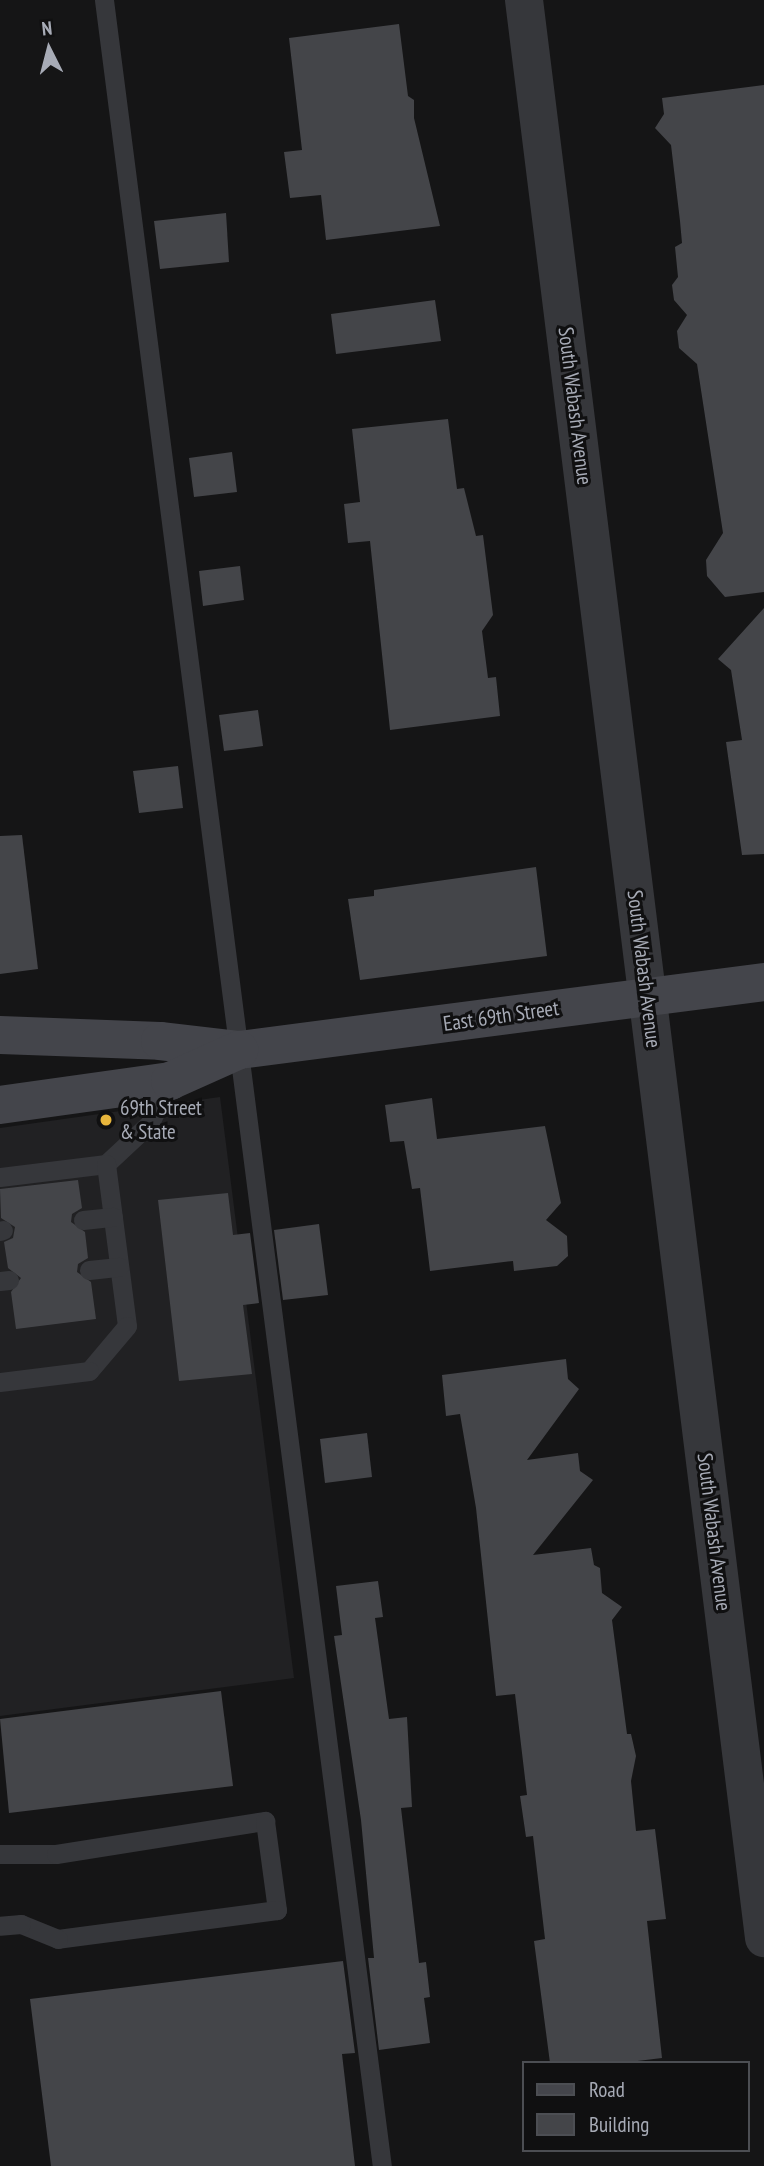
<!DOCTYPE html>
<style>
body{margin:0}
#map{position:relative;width:764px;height:2166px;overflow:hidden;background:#151516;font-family:"PT Sans Narrow",sans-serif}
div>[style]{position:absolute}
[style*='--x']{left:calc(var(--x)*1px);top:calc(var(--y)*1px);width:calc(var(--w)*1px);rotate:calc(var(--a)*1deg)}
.built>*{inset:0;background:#212123}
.building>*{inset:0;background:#444549}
.lane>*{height:19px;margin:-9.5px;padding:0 9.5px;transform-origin:9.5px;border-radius:9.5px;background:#36373b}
.street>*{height:38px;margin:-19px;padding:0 19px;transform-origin:19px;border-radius:19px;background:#36373b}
.secondary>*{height:38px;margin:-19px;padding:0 19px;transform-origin:19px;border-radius:19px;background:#44454b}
.dots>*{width:19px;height:19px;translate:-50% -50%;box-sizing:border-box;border:4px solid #101011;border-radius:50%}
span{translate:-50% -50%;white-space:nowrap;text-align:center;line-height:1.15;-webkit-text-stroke:6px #101011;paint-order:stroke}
.street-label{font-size:21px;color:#a7abb6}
.poi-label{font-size:21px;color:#a7abb6}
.left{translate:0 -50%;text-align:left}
.legend{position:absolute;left:522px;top:2061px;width:228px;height:91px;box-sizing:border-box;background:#101011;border:2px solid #4c4e53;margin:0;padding:9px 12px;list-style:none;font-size:21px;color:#a7abb6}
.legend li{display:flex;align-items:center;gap:14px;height:35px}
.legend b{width:35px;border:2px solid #4c4e53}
.north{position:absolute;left:14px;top:14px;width:70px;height:70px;-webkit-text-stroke:5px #101011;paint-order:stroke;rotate:354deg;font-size:19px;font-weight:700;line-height:28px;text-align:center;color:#a7abb6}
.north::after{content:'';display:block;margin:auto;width:24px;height:32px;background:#a7abb6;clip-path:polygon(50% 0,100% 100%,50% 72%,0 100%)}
</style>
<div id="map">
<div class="built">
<i style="clip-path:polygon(220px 1097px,294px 1678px,0 1716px,0 1128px)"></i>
</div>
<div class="building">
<i style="clip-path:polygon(399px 24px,408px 96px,414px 100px,414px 118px,440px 226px,326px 240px,321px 195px,290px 198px,284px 152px,302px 150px,289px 38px)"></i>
<i style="clip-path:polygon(764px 85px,764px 592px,725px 597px,707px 576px,706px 560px,723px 533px,697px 364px,679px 348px,677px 331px,687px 315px,674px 300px,672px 285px,678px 277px,675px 247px,682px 243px,680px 221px,671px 145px,655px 128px,664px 114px,662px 98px)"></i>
<i style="clip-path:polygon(226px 213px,229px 262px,160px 269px,154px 221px)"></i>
<i style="clip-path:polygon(435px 300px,441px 341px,336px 354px,331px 314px)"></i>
<i style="clip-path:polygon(448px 419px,457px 489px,464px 488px,476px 536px,483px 535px,493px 615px,482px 631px,488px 678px,496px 677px,500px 716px,390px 730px,370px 541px,348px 543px,344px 504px,360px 502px,352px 429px)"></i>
<i style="clip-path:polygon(232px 452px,237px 492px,194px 497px,189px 458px)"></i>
<i style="clip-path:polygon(240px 566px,244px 600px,203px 606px,199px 571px)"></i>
<i style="clip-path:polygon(764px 608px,764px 854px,742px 855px,726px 742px,742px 740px,731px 670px,718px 659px)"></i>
<i style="clip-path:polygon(258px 710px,263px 746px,224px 751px,219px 715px)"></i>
<i style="clip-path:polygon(178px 766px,183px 808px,139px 813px,133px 771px)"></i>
<i style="clip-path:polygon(22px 835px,38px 969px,0 974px,0 836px)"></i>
<i style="clip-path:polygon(536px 867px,547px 956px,360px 980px,348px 899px,374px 896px,374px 890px)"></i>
<i style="clip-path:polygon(432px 1098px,437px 1139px,545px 1126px,561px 1203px,546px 1220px,567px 1236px,568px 1256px,557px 1266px,514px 1271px,513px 1261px,430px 1271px,420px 1188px,412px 1189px,404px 1141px,390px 1142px,385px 1105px)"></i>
<i style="clip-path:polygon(78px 1180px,82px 1208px,72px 1214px,71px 1222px,85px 1232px,88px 1258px,78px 1264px,77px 1272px,91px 1282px,96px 1319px,16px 1329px,11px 1292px,21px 1278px,8px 1268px,4px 1242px,13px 1238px,15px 1227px,1px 1218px,0 1189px)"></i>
<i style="clip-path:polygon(228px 1193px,233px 1235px,250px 1233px,259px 1303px,243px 1305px,252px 1374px,179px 1381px,158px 1200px)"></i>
<i style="clip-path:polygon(319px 1224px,328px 1295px,283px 1300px,274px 1230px)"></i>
<i style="clip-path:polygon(566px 1359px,568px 1379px,579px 1389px,527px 1460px,578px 1453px,580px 1471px,593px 1480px,533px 1555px,591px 1548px,594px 1565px,600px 1568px,602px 1593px,622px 1607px,612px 1620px,627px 1734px,631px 1734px,636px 1756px,631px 1781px,636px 1831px,655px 1829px,666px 1919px,647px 1921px,662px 2058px,621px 2063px,550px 2063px,534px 1941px,545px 1939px,533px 1836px,526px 1837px,520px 1796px,527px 1795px,515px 1694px,496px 1696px,476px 1508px,460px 1414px,446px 1416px,442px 1375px)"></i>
<i style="clip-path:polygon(367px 1433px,372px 1477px,325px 1483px,320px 1439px)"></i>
<i style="clip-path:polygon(378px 1581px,383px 1617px,375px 1618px,389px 1719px,407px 1717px,412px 1807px,401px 1808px,419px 1963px,426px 1962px,430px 1997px,424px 1998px,430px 2043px,379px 2050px,368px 1958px,374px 1958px,361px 1820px,334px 1636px,342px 1635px,336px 1586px)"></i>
<i style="clip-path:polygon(221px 1691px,233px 1786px,9px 1813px,0 1719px)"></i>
<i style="clip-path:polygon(343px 1961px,355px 2053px,342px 2054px,355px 2166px,51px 2166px,30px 1999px)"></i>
</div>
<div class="lane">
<i style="--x:104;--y:0;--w:2184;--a:82.69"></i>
<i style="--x:106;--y:1164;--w:60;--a:-43"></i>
<i style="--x:150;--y:1123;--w:47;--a:-64.5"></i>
<i style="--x:0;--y:1177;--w:107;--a:-7"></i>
<i style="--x:106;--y:1164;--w:163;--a:82.6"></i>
<i style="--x:127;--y:1326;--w:59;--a:130.2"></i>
<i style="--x:89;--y:1371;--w:90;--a:173"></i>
<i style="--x:83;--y:1220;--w:30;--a:-6"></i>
<i style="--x:0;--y:1231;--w:3;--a:-18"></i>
<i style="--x:89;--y:1270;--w:30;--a:-6"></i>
<i style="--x:0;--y:1281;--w:9;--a:-6"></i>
<i style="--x:0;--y:1854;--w:56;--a:0"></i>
<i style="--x:56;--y:1854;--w:212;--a:-9"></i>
<i style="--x:265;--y:1821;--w:90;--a:82.3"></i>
<i style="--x:277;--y:1910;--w:221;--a:172.5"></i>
<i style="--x:58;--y:1939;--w:40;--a:-158"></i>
<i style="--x:21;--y:1924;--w:21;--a:175"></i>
</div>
<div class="street">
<i style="--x:524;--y:0;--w:1953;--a:82.94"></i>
</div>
<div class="secondary">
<i style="--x:0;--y:1035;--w:160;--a:2.1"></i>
<i style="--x:160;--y:1041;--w:80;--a:6.5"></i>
<i style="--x:239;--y:1050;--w:529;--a:-7.38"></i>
<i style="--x:0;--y:1105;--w:172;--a:-8"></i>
<i style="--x:170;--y:1081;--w:76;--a:-24.2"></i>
</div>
<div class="dots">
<i style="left:106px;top:1120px;background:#e7b53c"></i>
</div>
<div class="street-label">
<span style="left:575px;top:406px;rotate:83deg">South Wabash Avenue</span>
<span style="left:644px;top:969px;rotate:83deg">South Wabash Avenue</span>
<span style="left:501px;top:1016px;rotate:-8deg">East 69th Street</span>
<span style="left:714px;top:1532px;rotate:83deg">South Wabash Avenue</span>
</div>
<div class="poi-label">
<span class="left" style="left:120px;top:1120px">69th Street<br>&amp; State</span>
</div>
<ul class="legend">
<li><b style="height:9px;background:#44454b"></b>Road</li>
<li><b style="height:19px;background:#444549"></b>Building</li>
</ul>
<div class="north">N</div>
</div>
